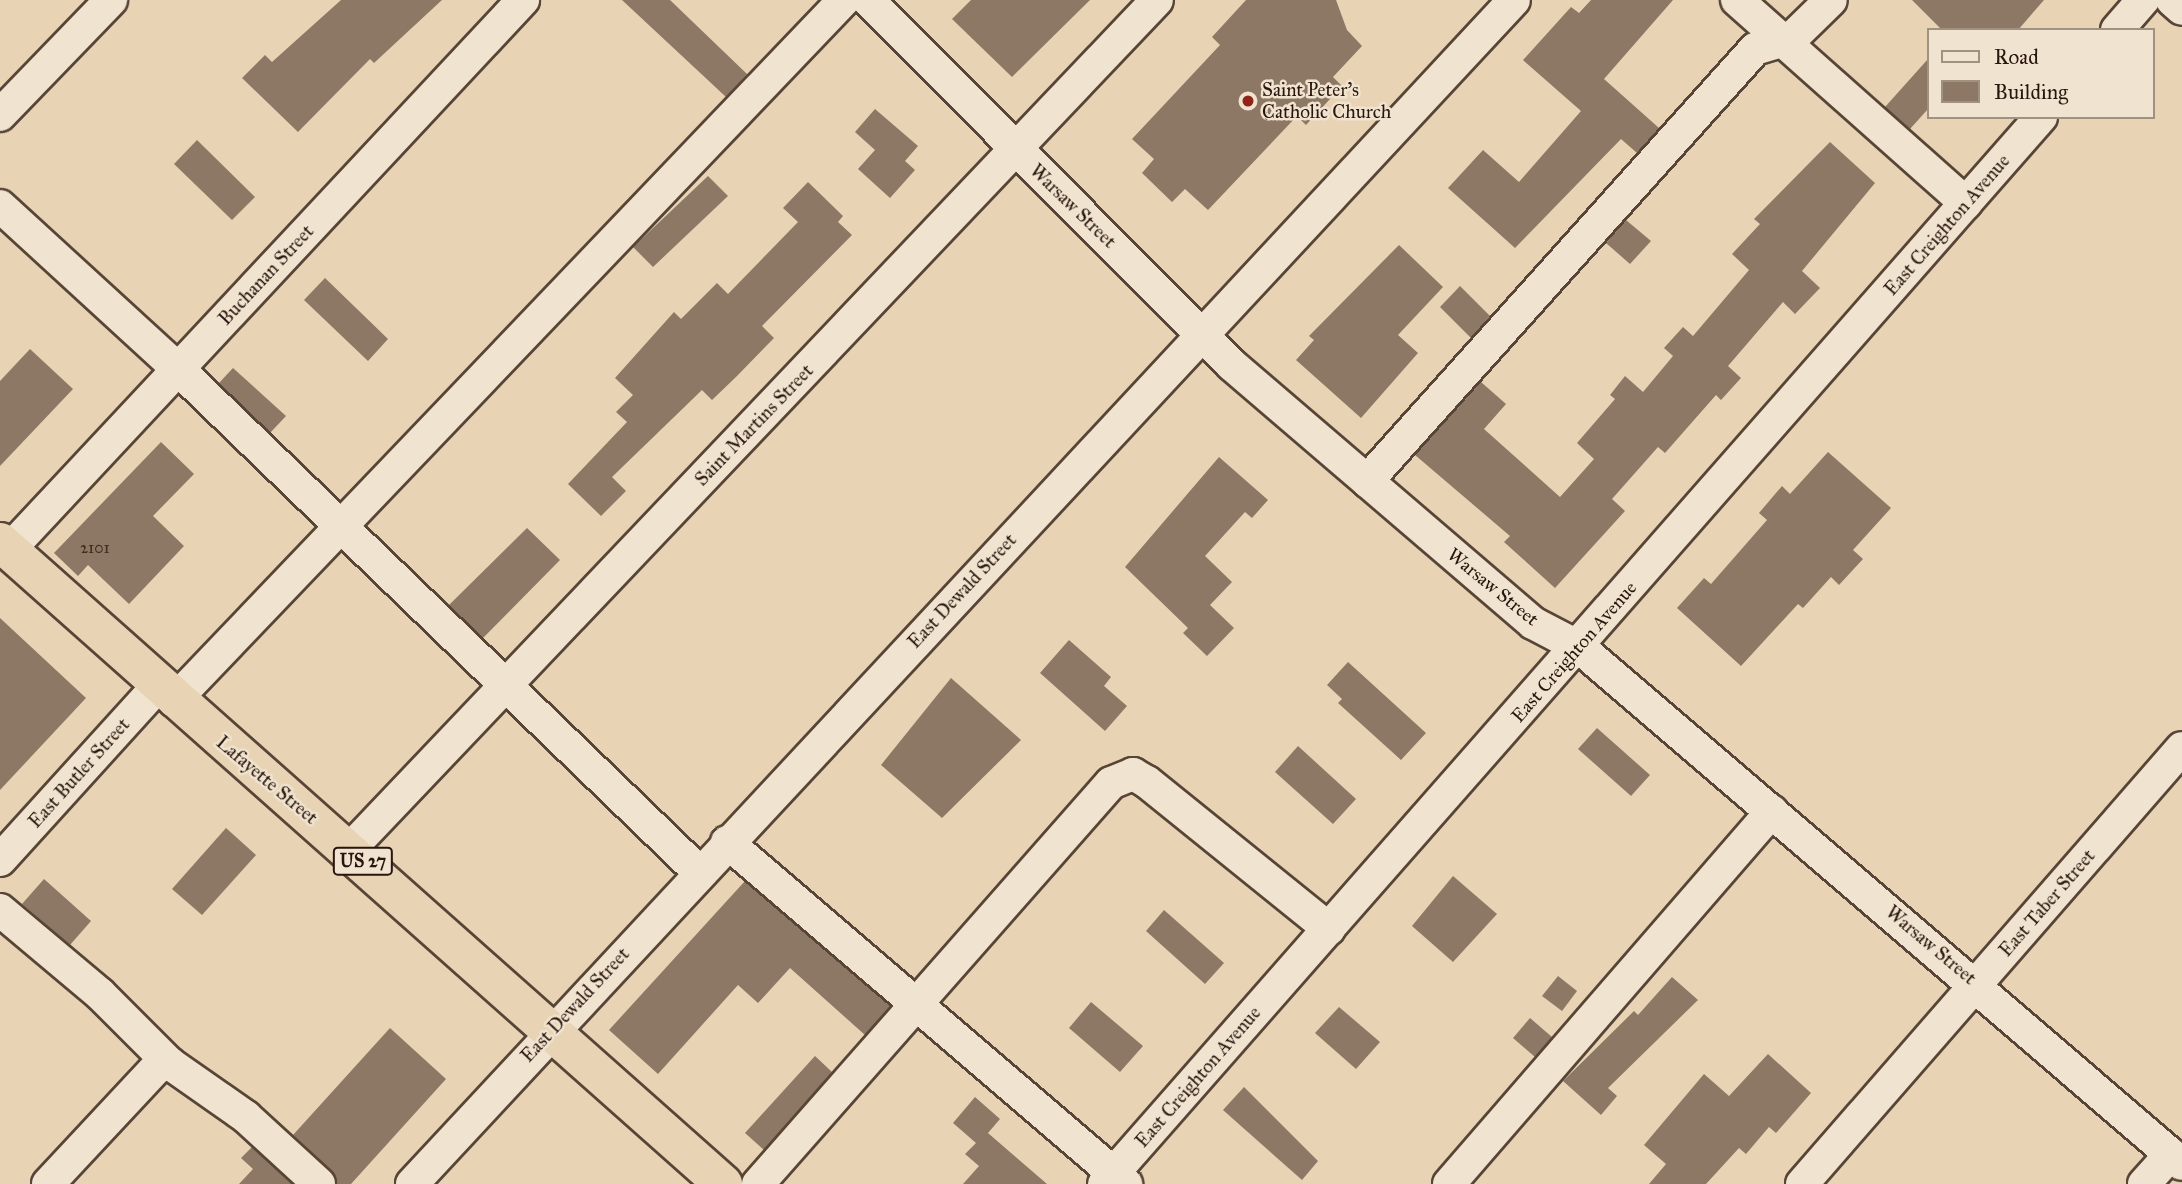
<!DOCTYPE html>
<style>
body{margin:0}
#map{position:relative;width:2182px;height:1184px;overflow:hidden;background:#e8d4b5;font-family:"IM FELL Great Primer",serif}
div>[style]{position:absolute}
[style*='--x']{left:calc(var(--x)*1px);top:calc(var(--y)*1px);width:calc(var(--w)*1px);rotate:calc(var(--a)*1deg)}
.building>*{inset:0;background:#8c7864}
.roads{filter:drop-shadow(2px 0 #584537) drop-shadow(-2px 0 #584537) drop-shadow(0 2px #584537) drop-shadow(0 -2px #584537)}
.minor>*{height:32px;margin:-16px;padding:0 16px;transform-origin:16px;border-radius:16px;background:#f0e3cf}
.highway>*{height:38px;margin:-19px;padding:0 19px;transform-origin:19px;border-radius:19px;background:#e8d4b5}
.dots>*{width:19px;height:19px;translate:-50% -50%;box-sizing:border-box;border:4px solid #f0e3cf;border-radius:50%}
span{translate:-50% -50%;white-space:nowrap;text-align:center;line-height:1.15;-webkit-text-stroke:5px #f0e3cf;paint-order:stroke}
.number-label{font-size:16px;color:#412e23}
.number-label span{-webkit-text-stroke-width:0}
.shield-label span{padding:2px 5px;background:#f0e3cf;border:2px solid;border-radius:5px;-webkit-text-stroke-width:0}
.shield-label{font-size:18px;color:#28150d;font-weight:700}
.poi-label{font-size:19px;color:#28150d}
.left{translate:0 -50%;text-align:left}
.street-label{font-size:19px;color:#28150d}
.legend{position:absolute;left:1927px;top:28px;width:228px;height:91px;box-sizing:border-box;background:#f0e3cf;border:2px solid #a09181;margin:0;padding:9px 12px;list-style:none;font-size:21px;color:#28150d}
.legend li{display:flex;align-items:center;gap:14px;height:35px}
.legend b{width:35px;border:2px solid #a09181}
</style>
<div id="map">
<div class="building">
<i style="clip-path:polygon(341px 0,442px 0,374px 63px,370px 59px,298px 132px,242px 78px,265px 55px,272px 62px)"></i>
<i style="clip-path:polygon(622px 0,670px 0,747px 74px,726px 97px)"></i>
<i style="clip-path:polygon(971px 0,1090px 0,1012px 77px,952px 19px)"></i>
<i style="clip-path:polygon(1246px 0,1336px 0,1347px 30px,1362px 46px,1333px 77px,1342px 86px,1306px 125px,1297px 116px,1208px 210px,1185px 189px,1172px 202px,1142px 173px,1154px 159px,1132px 139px,1220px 45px,1212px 37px)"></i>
<i style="clip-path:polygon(1591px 0,1673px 0,1604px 79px,1659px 128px,1637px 153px,1621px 139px,1515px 248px,1448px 188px,1483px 150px,1519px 182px,1581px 111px,1523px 60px,1571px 7px,1579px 13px)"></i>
<i style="clip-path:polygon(1912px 0,2044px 0,2018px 30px,1942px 30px)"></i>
<i style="clip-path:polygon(1928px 59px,1928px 109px,1910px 129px,1885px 107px)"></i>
<i style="clip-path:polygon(875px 109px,918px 146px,905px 161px,915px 170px,890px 198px,858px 169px,875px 150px,855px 132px)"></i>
<i style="clip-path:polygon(197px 140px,255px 197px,232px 220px,174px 164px)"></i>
<i style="clip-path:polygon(1830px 142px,1875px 183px,1802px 271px,1820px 288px,1795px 314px,1783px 302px,1728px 366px,1741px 378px,1721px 400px,1716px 395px,1665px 453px,1658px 447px,1612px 499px,1625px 511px,1555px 588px,1504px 542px,1510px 536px,1415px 455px,1481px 382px,1506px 404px,1484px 429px,1560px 497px,1594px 459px,1577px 443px,1615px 399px,1610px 395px,1625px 376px,1643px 392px,1673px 356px,1664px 348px,1683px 327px,1693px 336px,1749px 270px,1732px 254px,1760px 224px,1754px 219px)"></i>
<i style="clip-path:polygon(708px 176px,728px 196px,653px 267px,633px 247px)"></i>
<i style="clip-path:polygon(808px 182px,843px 216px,838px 222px,852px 235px,762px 326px,774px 338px,737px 376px,712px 400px,702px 390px,612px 477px,626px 491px,601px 516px,568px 484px,627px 422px,616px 412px,633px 395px,615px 378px,674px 312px,681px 319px,717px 283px,728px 294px,798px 222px,783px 208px)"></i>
<i style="clip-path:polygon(1626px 220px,1651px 241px,1630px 264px,1606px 243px)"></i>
<i style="clip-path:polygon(1399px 245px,1443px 287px,1398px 335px,1418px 353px,1361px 418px,1296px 360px,1314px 340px,1309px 336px)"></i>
<i style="clip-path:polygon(325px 278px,388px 339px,368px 361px,304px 300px)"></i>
<i style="clip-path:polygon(1460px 286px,1490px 316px,1471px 338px,1440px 307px)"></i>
<i style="clip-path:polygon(30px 349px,73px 389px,0 466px,0 381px)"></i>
<i style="clip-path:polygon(233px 368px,286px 416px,270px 433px,219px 383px)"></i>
<i style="clip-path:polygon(161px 442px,194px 474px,153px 516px,184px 546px,129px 604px,88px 565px,78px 576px,54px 553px)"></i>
<i style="clip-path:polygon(1828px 452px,1891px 508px,1853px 550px,1863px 559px,1839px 585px,1831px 577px,1803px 608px,1798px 604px,1741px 666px,1677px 608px,1704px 578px,1711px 584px,1767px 520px,1759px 513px,1782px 486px,1790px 494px)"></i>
<i style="clip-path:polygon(1219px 457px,1268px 500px,1252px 518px,1245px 512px,1205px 556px,1232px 582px,1210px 605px,1234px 628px,1207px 656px,1183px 633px,1188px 628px,1125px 567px)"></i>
<i style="clip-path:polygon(527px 528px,560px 560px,483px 638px,449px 605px)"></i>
<i style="clip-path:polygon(0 618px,86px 698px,0 790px)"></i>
<i style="clip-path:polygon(1069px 640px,1111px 677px,1104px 686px,1127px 706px,1105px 731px,1040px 673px)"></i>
<i style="clip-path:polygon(1348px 662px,1426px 733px,1401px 760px,1338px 703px,1342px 699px,1327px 685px)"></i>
<i style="clip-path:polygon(951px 678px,1021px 740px,942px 818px,881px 765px)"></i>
<i style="clip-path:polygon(1597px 728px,1650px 775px,1631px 796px,1578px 749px)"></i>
<i style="clip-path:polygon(1298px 746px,1356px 799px,1333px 824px,1275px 772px)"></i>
<i style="clip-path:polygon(226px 828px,256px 855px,202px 915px,172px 889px)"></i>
<i style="clip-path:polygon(1453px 876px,1497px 914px,1453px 962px,1412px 926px)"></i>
<i style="clip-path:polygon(44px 879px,91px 921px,70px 945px,22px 904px)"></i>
<i style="clip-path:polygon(745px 881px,890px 1006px,865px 1035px,790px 968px,758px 1003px,738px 985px,658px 1074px,609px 1030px)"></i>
<i style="clip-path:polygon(1164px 910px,1224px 963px,1205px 984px,1146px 931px)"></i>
<i style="clip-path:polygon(1558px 976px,1577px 991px,1562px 1011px,1542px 996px)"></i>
<i style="clip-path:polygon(1672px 977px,1698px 1000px,1608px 1088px,1617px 1096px,1601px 1115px,1563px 1081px,1634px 1011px,1638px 1015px)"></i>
<i style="clip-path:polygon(1091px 1002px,1143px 1046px,1120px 1072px,1069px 1028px)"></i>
<i style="clip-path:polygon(1339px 1007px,1380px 1042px,1356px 1069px,1315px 1033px)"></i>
<i style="clip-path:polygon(1530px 1018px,1552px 1037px,1535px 1057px,1513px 1038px)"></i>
<i style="clip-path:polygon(390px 1028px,446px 1079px,351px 1184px,337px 1184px,331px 1170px,293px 1135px)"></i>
<i style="clip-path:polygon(1768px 1054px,1811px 1093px,1776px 1133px,1769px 1127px,1746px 1154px,1739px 1148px,1706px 1184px,1649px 1184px,1666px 1164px,1644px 1145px,1704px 1074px,1729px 1096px)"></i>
<i style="clip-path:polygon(815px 1056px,832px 1072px,764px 1150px,745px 1133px)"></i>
<i style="clip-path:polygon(1244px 1087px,1318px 1161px,1302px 1180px,1223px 1110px)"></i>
<i style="clip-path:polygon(975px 1097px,1000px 1119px,988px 1133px,1047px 1184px,963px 1184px,979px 1166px,965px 1154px,976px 1143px,953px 1123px)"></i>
<i style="clip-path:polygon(252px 1147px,292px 1184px,239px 1184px,253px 1169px,241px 1158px)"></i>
</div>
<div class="roads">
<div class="minor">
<i style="--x:868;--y:0;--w:515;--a:45.08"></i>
<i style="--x:1232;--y:365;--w:396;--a:40.6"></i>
<i style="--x:1533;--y:623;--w:52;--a:27.6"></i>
<i style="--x:1579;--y:647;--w:794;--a:40.61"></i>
<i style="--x:1737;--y:0;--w:306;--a:41.6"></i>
<i style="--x:2172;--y:0;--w:13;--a:42"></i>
<i style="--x:2117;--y:30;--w:40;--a:-49"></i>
<i style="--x:0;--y:115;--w:160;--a:-46"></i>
<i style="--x:0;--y:206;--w:241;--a:42.5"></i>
<i style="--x:178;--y:369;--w:724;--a:43.99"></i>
<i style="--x:1367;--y:481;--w:581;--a:-48.07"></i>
<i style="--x:1755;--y:49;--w:39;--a:-17"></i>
<i style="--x:1792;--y:38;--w:54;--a:-44.3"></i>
<i style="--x:9;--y:550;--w:753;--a:-46.94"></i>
<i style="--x:174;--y:701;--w:970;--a:-46.3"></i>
<i style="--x:727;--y:842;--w:526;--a:40.6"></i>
<i style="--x:350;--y:849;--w:1171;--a:-46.45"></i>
<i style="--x:0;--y:860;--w:234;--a:-47.8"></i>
<i style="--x:0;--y:910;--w:131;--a:40"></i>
<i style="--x:100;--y:994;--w:98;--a:45"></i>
<i style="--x:48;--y:1184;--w:160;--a:-47"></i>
<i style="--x:157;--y:1067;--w:13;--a:-18"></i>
<i style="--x:169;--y:1063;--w:94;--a:35"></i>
<i style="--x:246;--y:1117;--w:99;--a:42.5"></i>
<i style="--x:412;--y:1184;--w:1617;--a:-47.05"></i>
<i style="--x:758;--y:1184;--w:534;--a:-48.64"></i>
<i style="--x:1111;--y:783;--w:24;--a:-22"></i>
<i style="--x:1133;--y:774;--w:16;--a:30"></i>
<i style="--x:1147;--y:782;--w:234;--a:38.9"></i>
<i style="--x:1104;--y:1184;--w:1420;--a:-48.71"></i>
<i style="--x:1449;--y:1184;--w:493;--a:-49.1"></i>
<i style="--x:1802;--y:1184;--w:578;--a:-48.93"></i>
<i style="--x:2144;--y:1184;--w:40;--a:-48"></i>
</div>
<div class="highway">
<i style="--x:0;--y:542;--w:967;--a:41.6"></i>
</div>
</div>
<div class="dots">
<i style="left:1248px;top:101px;background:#8f2418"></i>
</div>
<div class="number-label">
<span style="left:95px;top:548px">2101</span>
</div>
<div class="shield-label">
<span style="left:363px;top:861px">US 27</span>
</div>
<div class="poi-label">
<span class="left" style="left:1262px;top:101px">Saint Peter's<br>Catholic Church</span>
</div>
<div class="street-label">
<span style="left:1073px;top:206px;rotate:44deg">Warsaw Street</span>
<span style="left:1947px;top:225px;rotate:-49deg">East Creighton Avenue</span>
<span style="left:266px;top:275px;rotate:-47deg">Buchanan Street</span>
<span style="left:754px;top:425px;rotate:-46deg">Saint Martins Street</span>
<span style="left:1493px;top:587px;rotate:39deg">Warsaw Street</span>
<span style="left:962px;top:591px;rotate:-47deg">East Dewald Street</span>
<span style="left:1574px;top:652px;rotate:-49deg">East Creighton Avenue</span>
<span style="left:79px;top:773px;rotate:-48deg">East Butler Street</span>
<span style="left:267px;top:780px;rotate:40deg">Lafayette Street</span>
<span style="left:2047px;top:903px;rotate:-49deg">East Taber Street</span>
<span style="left:1931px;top:945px;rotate:40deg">Warsaw Street</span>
<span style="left:575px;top:1005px;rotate:-47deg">East Dewald Street</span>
<span style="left:1198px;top:1077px;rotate:-49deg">East Creighton Avenue</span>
</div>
<ul class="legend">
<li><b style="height:9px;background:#f0e3cf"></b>Road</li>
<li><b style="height:19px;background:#8c7864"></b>Building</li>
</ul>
</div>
